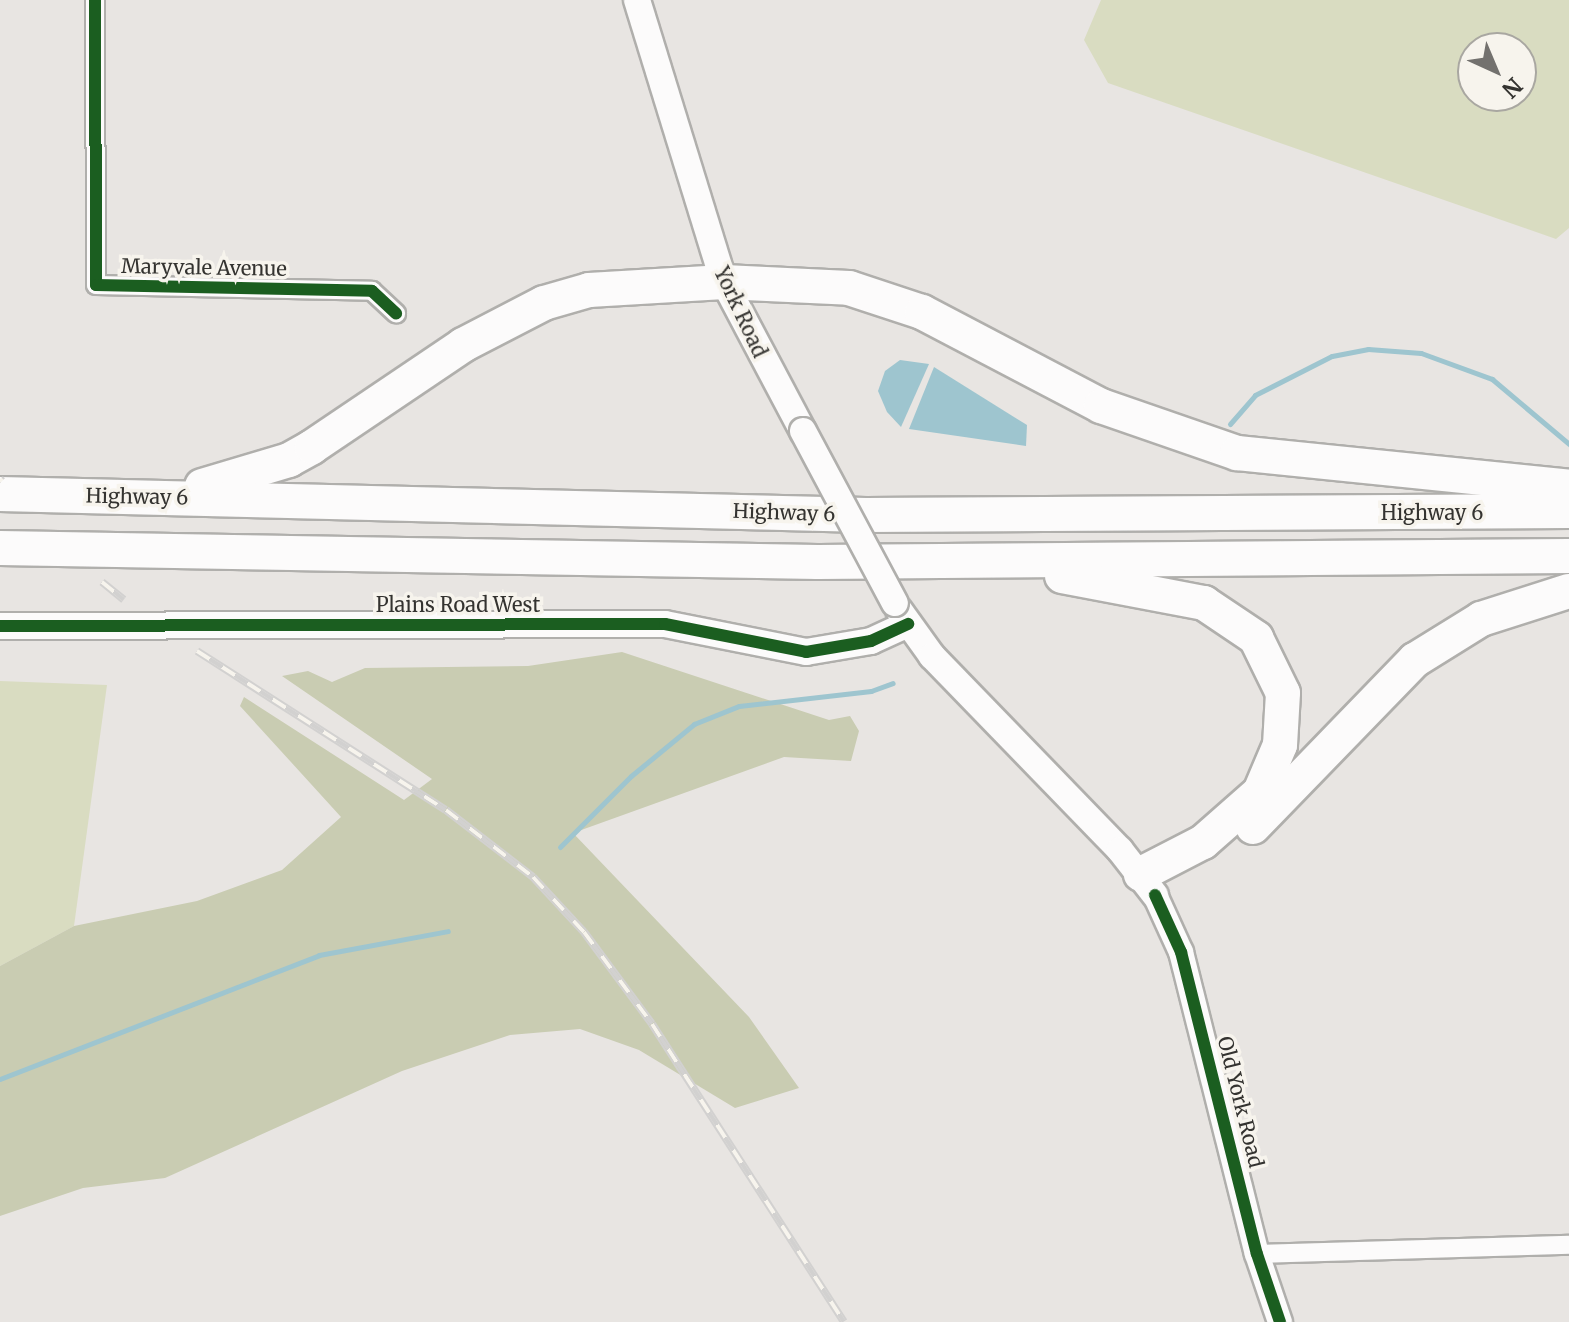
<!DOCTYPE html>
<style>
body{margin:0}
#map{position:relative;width:1569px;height:1322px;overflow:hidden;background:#e8e5e2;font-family:Merriweather,serif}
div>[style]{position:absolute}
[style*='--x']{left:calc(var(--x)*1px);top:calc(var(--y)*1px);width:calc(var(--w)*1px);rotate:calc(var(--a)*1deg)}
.green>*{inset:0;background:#d9dcc1}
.forest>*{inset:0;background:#c9ccb2}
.water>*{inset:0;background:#9ec5cf}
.stream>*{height:5px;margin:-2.5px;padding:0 2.5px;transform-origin:2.5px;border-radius:2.5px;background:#9ec5cf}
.roads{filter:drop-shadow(2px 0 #b0afac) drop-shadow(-2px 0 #b0afac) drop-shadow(0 2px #b0afac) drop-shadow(0 -2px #b0afac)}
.minor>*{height:18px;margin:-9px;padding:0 9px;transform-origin:9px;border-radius:9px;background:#fcfbfb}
.tertiary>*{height:24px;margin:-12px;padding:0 12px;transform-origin:12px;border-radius:12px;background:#fcfbfb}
.secondary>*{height:26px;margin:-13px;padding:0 13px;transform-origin:13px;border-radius:13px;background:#fcfbfb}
.motorway>*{height:34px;margin:-17px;padding:0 17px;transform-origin:17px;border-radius:17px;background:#fcfbfb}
.rail>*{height:8px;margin-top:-4px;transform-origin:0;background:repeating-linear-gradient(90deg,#f7f4ed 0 15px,#d2d1d0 0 30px);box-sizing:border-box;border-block:2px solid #d2d1d0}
.bridges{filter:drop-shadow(2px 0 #b0afac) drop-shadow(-2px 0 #b0afac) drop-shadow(0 2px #b0afac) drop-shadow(0 -2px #b0afac)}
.secondary-bridge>*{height:26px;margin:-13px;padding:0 13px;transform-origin:13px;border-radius:13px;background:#fcfbfb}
.cycleway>*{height:12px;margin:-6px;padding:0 6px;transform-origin:6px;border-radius:6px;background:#1b5e20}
span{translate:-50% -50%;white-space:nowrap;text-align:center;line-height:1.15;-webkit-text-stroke:7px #f7f4ed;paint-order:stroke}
.street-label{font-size:20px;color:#343330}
.north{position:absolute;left:1457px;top:32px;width:80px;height:80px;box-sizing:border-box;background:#f7f4ed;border:2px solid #a9a7a1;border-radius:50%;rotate:136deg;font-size:22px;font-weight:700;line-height:32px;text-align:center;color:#343330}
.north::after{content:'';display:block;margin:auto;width:28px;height:36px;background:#73716e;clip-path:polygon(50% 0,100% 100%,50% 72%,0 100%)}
</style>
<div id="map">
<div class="green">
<i style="clip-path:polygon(evenodd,1101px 0,1569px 0,1569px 228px,1556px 239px,1108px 83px,1084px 40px,1101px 0,1473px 48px,1521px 48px,1521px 96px,1473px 96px,1473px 48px)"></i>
<i style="clip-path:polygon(0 681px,107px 685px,74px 926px,0 966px)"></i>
</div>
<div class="forest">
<i style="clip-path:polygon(622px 652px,829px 720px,850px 716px,859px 731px,851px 761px,784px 757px,573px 833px,749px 1017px,799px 1088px,735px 1108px,639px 1050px,580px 1029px,510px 1035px,402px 1071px,165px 1178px,83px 1188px,0 1216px,0 966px,74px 926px,197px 901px,282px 870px,341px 817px,240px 706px,244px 697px,404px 800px,432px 779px,282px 676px,308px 671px,332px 682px,365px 668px,528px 666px)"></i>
</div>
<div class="water">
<i style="clip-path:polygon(900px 360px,929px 364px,901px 427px,887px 412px,878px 391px,885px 371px)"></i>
<i style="clip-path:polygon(934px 367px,1027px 425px,1026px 446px,909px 429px)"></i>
</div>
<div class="stream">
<i style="--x:1230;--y:424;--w:38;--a:-49"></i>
<i style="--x:1255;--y:395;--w:86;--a:-26.9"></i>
<i style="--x:1332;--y:356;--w:37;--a:-11"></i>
<i style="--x:1368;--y:349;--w:53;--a:4.3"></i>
<i style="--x:1421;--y:353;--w:76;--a:20.1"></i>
<i style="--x:1492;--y:379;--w:101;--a:40.2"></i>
<i style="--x:560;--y:847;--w:100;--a:-45"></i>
<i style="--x:631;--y:776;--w:82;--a:-39.5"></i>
<i style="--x:694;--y:724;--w:48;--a:-21.8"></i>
<i style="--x:739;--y:706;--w:133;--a:-6.5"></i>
<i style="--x:871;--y:691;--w:23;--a:-20"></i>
<i style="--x:0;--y:1079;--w:342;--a:-21.2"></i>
<i style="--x:319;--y:955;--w:131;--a:-10.5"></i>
</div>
<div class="roads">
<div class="minor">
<i style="--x:95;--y:0;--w:285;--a:89.8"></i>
<i style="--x:96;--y:285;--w:276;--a:1.2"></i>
<i style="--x:372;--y:291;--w:33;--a:43"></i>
<i style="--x:1257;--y:1254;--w:312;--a:-1.7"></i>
</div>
<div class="tertiary">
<i style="--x:1155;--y:895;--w:63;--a:65.5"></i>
<i style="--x:1181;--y:952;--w:311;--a:75.9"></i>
<i style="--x:1257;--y:1254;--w:72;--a:71.3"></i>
</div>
<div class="secondary">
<i style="--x:637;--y:0;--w:295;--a:72.9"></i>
<i style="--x:724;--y:282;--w:169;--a:62.1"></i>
<i style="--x:899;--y:610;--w:57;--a:54.3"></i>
<i style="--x:932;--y:656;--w:270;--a:45.9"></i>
<i style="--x:1120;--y:850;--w:57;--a:52.1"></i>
<i style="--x:0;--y:626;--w:665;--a:-0.17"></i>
<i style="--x:665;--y:624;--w:144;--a:11.2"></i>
<i style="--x:806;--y:652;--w:66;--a:-9.6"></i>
<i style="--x:871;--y:641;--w:41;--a:-24.7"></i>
</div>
<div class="motorway">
<i style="--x:202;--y:486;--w:91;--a:-16.6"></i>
<i style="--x:289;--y:460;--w:26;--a:-29"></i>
<i style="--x:312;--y:447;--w:182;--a:-34"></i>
<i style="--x:463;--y:345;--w:91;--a:-27.4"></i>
<i style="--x:544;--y:303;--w:47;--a:-16.1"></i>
<i style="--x:589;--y:290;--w:135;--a:-3.4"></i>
<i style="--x:724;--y:282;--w:125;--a:2.7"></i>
<i style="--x:849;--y:288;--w:77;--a:18.2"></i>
<i style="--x:922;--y:312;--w:202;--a:27.7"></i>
<i style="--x:1101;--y:406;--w:144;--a:19.1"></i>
<i style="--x:1237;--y:453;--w:334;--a:5.8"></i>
<i style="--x:0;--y:494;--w:866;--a:1.39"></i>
<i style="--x:866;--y:515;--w:703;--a:-0.33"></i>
<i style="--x:0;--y:548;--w:818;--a:0.98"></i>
<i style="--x:818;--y:562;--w:751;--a:-0.46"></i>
<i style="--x:1062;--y:576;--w:145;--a:10.8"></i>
<i style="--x:1204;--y:603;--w:63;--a:33.9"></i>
<i style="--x:1256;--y:638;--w:61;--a:63.9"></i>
<i style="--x:1283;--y:693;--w:52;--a:93.3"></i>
<i style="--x:1280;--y:745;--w:51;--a:113.1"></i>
<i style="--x:1260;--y:792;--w:76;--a:138.7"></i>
<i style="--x:1203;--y:842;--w:70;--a:152.7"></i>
<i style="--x:1253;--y:827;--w:233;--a:-45.9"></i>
<i style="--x:1415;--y:660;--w:78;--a:-31.8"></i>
<i style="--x:1481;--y:619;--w:92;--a:-17.7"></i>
</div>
</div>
<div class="rail">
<i style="--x:0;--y:479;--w:3;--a:45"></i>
<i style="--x:102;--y:582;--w:28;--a:39"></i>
<i style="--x:197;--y:651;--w:295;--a:32.6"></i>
<i style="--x:446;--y:810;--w:110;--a:37.6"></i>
<i style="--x:533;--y:877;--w:75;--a:47.2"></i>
<i style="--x:584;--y:932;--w:114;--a:53.5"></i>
<i style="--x:652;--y:1024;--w:354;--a:57.2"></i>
</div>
<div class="bridges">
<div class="secondary-bridge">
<i style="--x:803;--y:431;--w:195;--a:61.9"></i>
</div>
</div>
<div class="cycleway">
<i style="--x:95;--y:0;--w:285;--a:89.8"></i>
<i style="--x:96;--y:285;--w:276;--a:1.2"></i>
<i style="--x:372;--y:291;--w:33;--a:43"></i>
<i style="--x:0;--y:626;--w:665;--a:-0.17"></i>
<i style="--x:665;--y:624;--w:144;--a:11.2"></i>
<i style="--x:806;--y:652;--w:66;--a:-9.6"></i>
<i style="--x:871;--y:641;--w:41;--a:-24.7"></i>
<i style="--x:1155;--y:895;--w:63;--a:65.5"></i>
<i style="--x:1181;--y:952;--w:311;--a:75.9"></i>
<i style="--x:1257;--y:1254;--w:72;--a:71.3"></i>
</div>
<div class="street-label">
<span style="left:204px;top:267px;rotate:1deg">Maryvale Avenue</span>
<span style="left:741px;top:312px;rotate:65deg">York Road</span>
<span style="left:137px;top:496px;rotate:1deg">Highway 6</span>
<span style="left:784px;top:512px;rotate:2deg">Highway 6</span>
<span style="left:1432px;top:512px">Highway 6</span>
<span style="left:458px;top:604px">Plains Road West</span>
<span style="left:1241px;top:1102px;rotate:76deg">Old York Road</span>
</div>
<div class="north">N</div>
</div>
